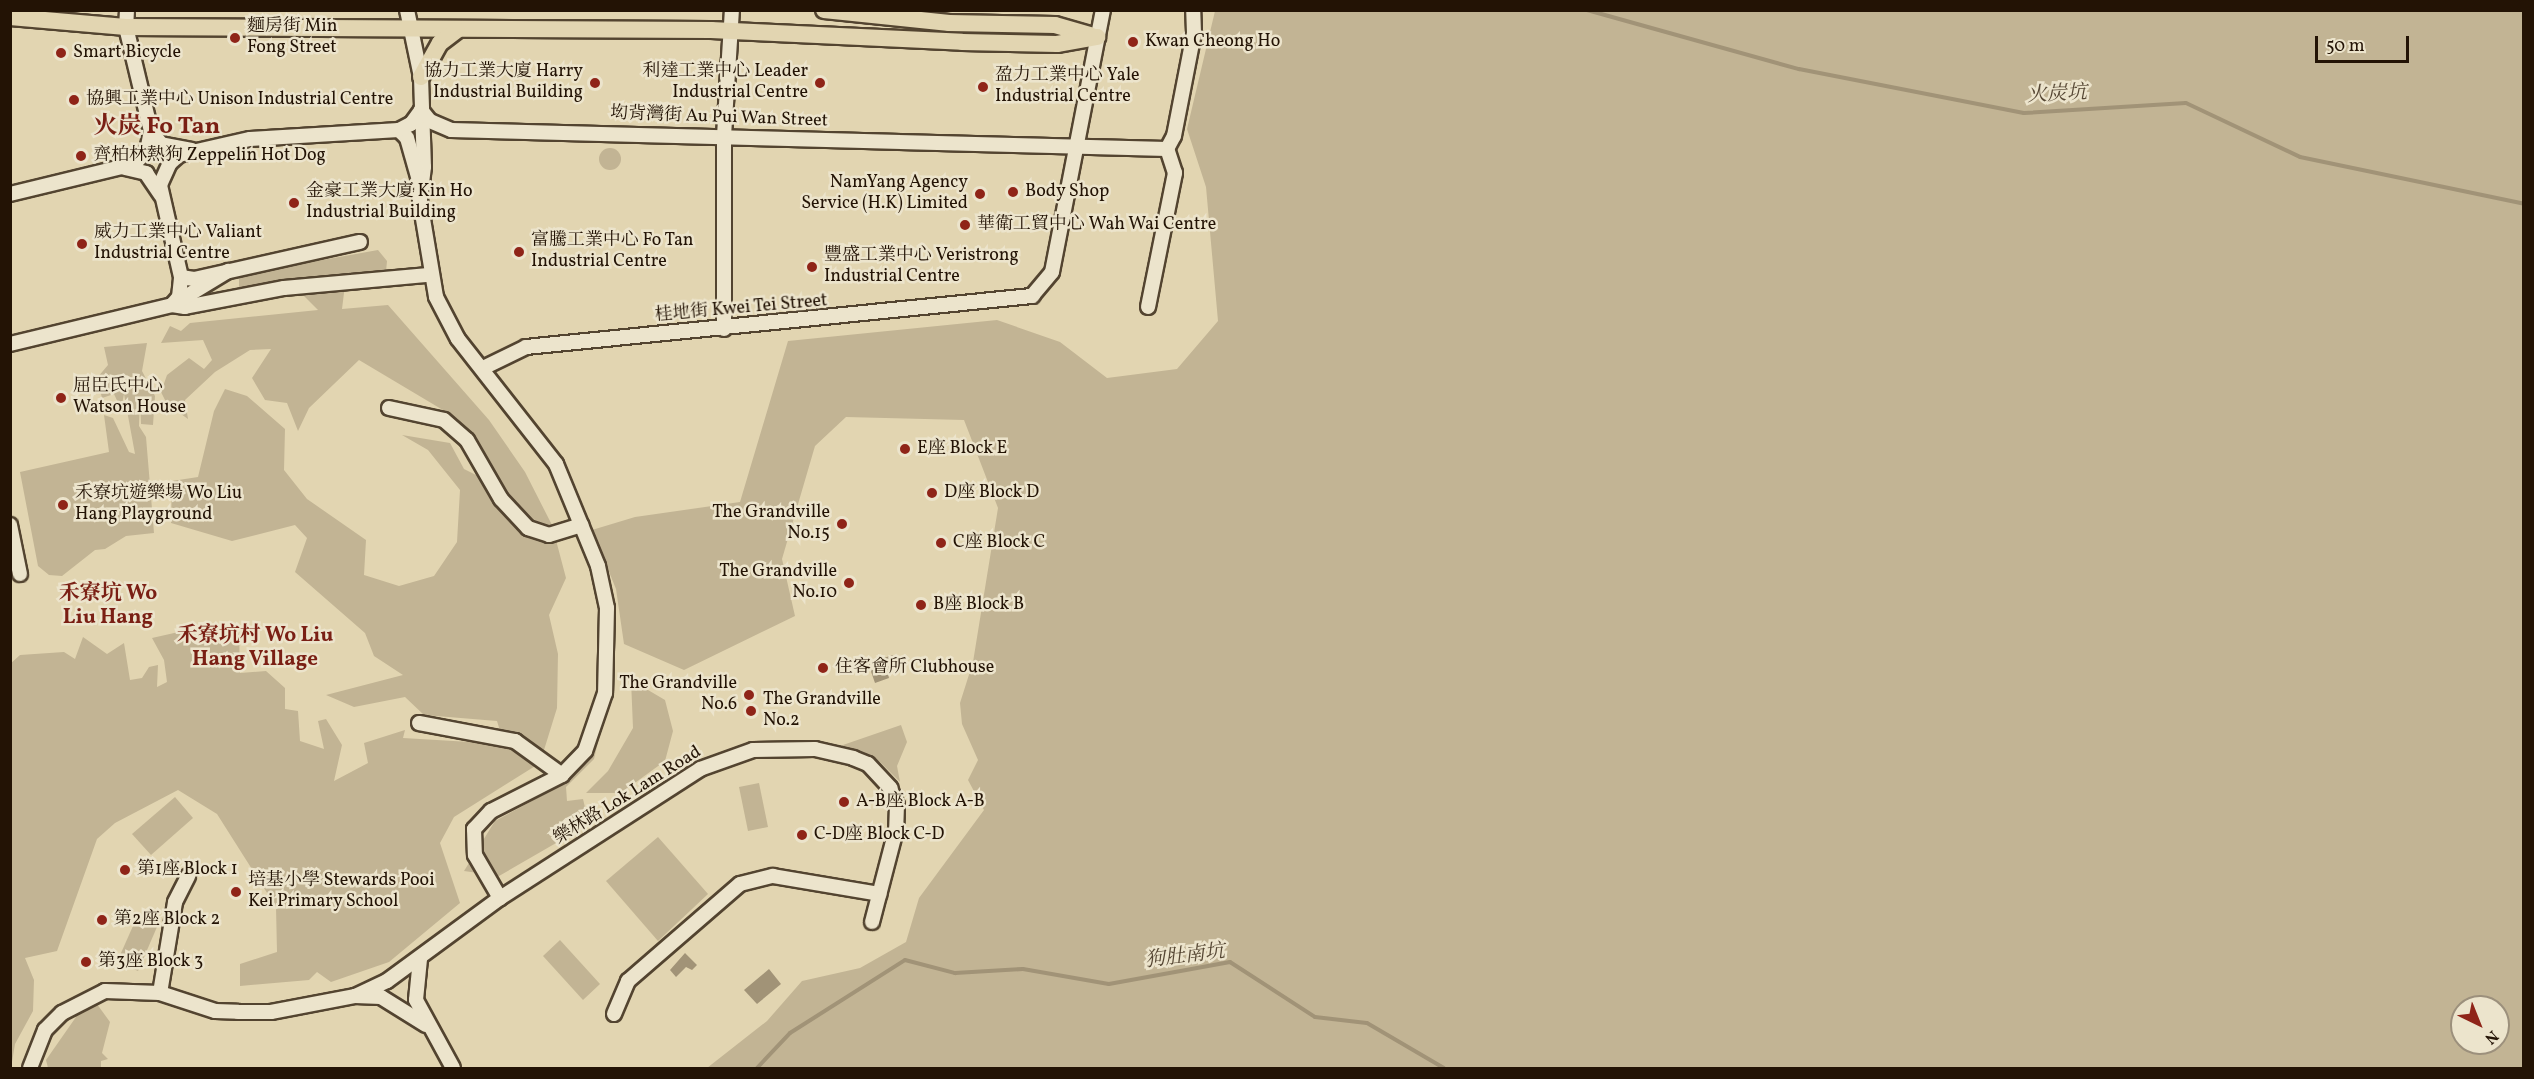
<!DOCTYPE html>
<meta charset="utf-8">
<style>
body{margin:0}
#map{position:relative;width:2534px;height:1079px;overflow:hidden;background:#e2d5b1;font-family:Vollkorn,"Noto Serif TC",serif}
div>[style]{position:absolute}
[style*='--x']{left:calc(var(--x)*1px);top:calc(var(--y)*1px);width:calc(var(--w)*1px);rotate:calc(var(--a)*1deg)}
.green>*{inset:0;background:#c2b494}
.round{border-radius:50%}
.water>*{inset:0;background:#a19377}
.stream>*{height:4px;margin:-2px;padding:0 2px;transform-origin:2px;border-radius:2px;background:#a19377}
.roads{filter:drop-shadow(2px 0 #534430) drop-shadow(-2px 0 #534430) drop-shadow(0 2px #534430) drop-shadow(0 -2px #534430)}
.minor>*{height:14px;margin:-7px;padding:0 7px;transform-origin:7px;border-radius:7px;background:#ece4cc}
.major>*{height:16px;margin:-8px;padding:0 8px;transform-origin:8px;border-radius:8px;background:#e2d5b1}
.dots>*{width:16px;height:16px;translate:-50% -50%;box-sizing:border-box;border:3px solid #ece4cc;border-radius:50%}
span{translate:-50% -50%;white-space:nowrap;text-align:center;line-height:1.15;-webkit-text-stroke:5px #ece4cc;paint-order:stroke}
.poi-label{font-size:18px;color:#231305}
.left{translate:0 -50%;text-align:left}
.right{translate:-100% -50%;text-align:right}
.street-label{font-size:18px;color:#231305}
.water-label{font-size:20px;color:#554633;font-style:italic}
.quarter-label{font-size:21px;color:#7a1f14;font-weight:700}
.district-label{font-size:24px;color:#7a1f14;font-weight:700}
.frame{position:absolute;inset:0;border:12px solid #231305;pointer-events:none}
.north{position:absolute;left:2450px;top:995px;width:60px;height:60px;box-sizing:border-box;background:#ece4cc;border:2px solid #9c907c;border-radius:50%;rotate:137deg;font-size:16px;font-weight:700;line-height:24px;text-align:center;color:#231305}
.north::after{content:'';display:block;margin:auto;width:21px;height:27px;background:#8f2418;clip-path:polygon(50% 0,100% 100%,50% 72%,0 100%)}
.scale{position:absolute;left:2315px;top:36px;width:94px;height:27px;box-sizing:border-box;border:3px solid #231305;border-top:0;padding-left:8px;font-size:18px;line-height:21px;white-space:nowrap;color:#231305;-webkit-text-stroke:4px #ece4cc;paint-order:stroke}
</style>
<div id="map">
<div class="green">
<i style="clip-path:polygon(evenodd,1215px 11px,2523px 11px,2523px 1068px,707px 1068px,767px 1021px,802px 981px,860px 968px,906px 942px,919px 898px,984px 810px,968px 780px,978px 760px,962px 724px,960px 703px,973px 662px,998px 508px,964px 420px,846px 417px,815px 446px,782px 559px,795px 616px,684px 670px,624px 644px,616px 589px,592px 530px,635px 517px,740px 502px,788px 341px,997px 320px,1060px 342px,1107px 378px,1177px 369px,1218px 321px,1206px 187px,1187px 129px,1215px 11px,2462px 1007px,2498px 1007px,2498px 1043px,2462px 1043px,2462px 1007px)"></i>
<i class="round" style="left:599px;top:148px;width:22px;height:22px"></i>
<i style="clip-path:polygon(378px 250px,387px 261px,386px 272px,346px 277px,342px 309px,388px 305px,489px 420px,525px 472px,552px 525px,566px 578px,549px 615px,558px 654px,557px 708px,540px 763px,454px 817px,440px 843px,460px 903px,389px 962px,331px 982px,317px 972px,309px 980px,240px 986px,240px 964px,277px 952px,276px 907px,217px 814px,178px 790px,115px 823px,97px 839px,57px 951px,25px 958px,34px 980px,33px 1011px,15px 1044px,11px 1068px,10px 664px,20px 655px,64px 652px,75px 659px,83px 637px,107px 654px,124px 643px,130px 680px,142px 678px,149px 667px,158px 665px,157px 687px,167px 682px,164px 660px,152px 638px,183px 631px,239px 632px,240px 673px,266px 671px,285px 688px,285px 709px,298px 711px,300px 741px,324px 749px,318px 721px,326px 719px,342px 745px,334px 781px,368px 763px,364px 743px,405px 730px,403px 738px,504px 744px,497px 721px,424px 715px,405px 697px,354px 707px,326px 695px,403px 675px,374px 656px,365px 633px,295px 572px,307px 538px,295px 525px,232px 541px,171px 523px,172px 481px,198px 477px,214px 411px,225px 389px,247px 396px,285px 429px,284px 470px,307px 499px,366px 540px,364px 575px,399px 586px,434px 576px,457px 542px,460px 490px,428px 450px,402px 435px,450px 443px,464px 469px,480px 477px,459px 444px,458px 419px,359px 360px,309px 408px,298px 431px,287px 403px,265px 400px,252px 378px,271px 349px,250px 350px,215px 372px,185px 400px,188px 419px,167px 404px,161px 392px,167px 375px,189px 358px,204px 369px,212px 360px,203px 340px,161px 343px,170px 326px,181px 331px,190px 323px,318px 310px,289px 281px,239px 288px,239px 275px)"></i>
<i style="clip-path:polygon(147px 343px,142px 371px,155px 396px,153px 425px,141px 424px,140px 394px,139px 426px,146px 437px,154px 533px,126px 536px,105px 549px,95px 550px,62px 576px,49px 575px,38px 566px,20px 472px,109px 452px,104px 415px,113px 418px,129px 452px,135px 454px,124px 394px,121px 409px,114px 394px,102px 398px,97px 378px,108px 365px,104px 347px)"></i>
<i style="clip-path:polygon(631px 680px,665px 700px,673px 731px,665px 761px,621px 793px,586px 793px,608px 771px,633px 728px)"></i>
<i style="clip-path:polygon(901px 725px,907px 742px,897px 766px,900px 782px,880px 762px,840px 746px)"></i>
<i style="clip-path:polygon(599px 738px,594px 759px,566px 787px,567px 801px,583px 799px,589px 824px,499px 876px,464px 871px,495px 821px,556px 788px)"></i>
<i style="clip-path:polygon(759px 783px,768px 827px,748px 831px,739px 787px)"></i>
<i style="clip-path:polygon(175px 797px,193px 818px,151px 855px,132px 834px)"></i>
<i style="clip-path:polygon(658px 837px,708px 894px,658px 941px,606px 881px)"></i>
<i style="clip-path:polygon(137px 917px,157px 927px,138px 971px,117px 962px)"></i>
<i style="clip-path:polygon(560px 940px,600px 984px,583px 1000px,543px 956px)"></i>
<i style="clip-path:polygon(94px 1000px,110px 1022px,102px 1053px,108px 1059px,101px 1061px,101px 1068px,48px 1068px,46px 1060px,76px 1017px,73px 1011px)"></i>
</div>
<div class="water">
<i style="clip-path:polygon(893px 655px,897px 667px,887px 670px,889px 678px,875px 683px,868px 663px)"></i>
<i style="clip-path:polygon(685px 953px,697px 965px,692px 970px,686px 967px,676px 977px,670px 970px)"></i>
<i style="clip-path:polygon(769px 969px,781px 984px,757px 1004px,744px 990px)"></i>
</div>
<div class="stream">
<i style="--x:1587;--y:10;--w:220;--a:15.6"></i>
<i style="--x:1799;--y:69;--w:229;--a:11.1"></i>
<i style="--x:2024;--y:113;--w:162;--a:-3.5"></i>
<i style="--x:2186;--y:103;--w:126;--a:25.3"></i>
<i style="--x:2300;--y:157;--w:229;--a:11.8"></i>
<i style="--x:757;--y:1068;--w:48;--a:-46.7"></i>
<i style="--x:790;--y:1033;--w:136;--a:-32.4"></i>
<i style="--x:905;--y:960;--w:52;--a:14.6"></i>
<i style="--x:955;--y:973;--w:68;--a:-3.4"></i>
<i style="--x:1023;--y:969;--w:87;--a:9.9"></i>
<i style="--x:1109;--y:984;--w:123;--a:-10.3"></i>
<i style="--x:1230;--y:962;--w:101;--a:32.9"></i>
<i style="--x:1315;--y:1017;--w:52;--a:6.6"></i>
<i style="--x:1367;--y:1023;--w:89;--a:30.3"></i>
</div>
<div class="roads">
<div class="minor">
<i style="--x:127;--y:10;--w:17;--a:93"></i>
<i style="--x:126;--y:27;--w:107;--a:76.5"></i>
<i style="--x:151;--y:131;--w:16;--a:52"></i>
<i style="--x:161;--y:144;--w:31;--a:11"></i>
<i style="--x:407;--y:10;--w:68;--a:78.2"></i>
<i style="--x:421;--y:77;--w:90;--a:88.1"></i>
<i style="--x:424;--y:167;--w:34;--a:97"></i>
<i style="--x:420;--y:201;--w:97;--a:80.5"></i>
<i style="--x:436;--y:297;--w:47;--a:62.4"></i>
<i style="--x:458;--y:339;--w:159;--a:51.9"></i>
<i style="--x:556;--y:464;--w:110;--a:67.6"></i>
<i style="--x:598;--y:566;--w:43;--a:77.9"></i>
<i style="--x:607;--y:608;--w:85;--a:91.3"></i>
<i style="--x:605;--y:693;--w:61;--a:109"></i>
<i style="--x:585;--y:751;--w:33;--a:134"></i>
<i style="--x:562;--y:775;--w:80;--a:153.1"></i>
<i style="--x:491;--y:811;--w:25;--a:133"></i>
<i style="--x:474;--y:829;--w:26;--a:88"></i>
<i style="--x:475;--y:855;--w:50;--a:59.8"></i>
<i style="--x:421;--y:110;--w:14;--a:51"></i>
<i style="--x:430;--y:121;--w:23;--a:23"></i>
<i style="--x:451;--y:130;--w:716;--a:1.52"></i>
<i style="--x:1167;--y:149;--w:15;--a:-62"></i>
<i style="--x:1174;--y:136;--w:105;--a:-79"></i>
<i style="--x:1194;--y:33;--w:23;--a:-92"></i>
<i style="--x:399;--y:130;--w:11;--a:45"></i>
<i style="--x:407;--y:138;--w:48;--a:74.2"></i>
<i style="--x:125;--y:168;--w:22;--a:13"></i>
<i style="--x:146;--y:173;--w:27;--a:56"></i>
<i style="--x:10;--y:194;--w:128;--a:-13.6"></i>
<i style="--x:134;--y:164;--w:18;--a:-45"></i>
<i style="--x:147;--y:151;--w:20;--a:-79"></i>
<i style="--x:181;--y:277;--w:13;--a:9"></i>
<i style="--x:194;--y:279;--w:170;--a:-12.6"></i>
<i style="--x:172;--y:305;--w:11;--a:-49"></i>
<i style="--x:179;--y:297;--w:20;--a:-84"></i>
<i style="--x:181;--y:277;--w:94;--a:-102.9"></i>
<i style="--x:160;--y:185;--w:24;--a:-66"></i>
<i style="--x:170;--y:163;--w:12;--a:-42"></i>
<i style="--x:179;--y:155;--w:73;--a:-12.7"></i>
<i style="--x:250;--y:139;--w:149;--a:-3.5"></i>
<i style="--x:399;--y:130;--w:13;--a:-27"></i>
<i style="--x:411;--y:124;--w:17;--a:-54"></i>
<i style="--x:172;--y:305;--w:13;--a:9"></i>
<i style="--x:185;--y:307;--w:101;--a:-10.9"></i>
<i style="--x:284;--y:288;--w:145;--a:-5.2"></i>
<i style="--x:1148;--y:307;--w:137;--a:-78.6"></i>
<i style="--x:1175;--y:173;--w:25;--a:-108"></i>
<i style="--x:724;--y:329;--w:193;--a:-90"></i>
<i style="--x:724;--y:136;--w:126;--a:-86.4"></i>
<i style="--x:10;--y:344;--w:167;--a:-13.5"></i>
<i style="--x:172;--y:305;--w:66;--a:-31.3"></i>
<i style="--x:483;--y:368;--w:48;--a:-26"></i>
<i style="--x:526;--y:347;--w:509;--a:-5.76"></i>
<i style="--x:1032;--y:296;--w:31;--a:-50"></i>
<i style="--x:1052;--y:272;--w:267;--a:-79"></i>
<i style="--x:389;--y:408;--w:56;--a:12.3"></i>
<i style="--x:444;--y:420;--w:30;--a:41"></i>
<i style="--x:467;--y:440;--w:68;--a:60"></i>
<i style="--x:501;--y:499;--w:40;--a:47"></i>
<i style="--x:528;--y:528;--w:22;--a:18"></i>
<i style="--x:549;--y:535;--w:34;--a:-17"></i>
<i style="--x:10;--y:525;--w:50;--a:78.5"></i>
<i style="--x:419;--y:723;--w:98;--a:10.6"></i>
<i style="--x:515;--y:741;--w:58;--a:35.9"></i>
<i style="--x:420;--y:959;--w:41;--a:95.6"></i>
<i style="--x:416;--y:1000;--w:77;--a:61.4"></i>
<i style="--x:160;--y:993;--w:92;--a:-80.6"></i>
<i style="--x:175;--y:902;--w:29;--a:-63"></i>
<i style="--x:355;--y:996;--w:35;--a:-25"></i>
<i style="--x:387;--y:981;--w:140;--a:-36.3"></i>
<i style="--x:500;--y:898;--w:238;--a:-32.8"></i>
<i style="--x:700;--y:769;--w:56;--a:-19.7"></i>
<i style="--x:753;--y:750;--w:62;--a:-0.9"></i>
<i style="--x:815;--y:749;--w:39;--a:13"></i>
<i style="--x:853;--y:758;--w:16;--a:22"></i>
<i style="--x:868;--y:764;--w:33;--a:47"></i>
<i style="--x:890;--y:788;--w:18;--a:68"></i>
<i style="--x:897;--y:805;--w:25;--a:92"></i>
<i style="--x:896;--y:830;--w:95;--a:104.6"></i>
<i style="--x:614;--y:1014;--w:36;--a:-67"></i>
<i style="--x:628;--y:981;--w:148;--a:-40.9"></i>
<i style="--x:740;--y:884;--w:34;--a:-14"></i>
<i style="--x:773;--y:876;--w:108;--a:9.6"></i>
<i style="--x:30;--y:1068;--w:41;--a:-68.5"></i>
<i style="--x:45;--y:1030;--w:24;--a:-45"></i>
<i style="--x:62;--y:1013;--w:48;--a:-27.1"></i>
<i style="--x:105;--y:991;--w:55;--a:2.1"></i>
<i style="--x:160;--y:993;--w:58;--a:18.1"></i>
<i style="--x:215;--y:1011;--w:23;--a:2"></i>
<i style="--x:238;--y:1012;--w:33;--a:0"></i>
<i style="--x:271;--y:1012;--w:86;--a:-10.8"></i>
<i style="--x:355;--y:996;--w:26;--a:2"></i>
<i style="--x:381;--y:997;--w:53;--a:31.9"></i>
</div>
<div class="major">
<i style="--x:824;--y:10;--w:126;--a:5.9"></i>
<i style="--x:949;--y:23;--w:106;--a:1.1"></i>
<i style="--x:1055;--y:25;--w:37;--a:16"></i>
<i style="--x:10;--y:17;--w:116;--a:4.9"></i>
<i style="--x:126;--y:27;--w:585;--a:0.29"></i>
<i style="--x:711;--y:30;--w:251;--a:2.7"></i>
<i style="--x:962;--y:42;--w:95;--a:1.2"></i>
<i style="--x:1057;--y:44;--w:41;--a:-9.9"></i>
<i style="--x:421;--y:77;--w:39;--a:-61"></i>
<i style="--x:440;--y:43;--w:21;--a:-37"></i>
</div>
</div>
<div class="dots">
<i style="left:235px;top:38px;background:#8f2418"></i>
<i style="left:1133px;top:42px;background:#8f2418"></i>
<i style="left:61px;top:53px;background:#8f2418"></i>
<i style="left:595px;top:83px;background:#8f2418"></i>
<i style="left:820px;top:83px;background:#8f2418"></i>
<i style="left:983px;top:87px;background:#8f2418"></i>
<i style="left:74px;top:100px;background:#8f2418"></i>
<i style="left:81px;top:156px;background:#8f2418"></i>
<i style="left:1013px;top:192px;background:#8f2418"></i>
<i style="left:980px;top:194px;background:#8f2418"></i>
<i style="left:294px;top:203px;background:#8f2418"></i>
<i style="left:965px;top:225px;background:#8f2418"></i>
<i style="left:82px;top:244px;background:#8f2418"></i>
<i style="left:519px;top:252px;background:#8f2418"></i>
<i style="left:812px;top:267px;background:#8f2418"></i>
<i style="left:61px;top:398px;background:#8f2418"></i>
<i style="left:905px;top:449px;background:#8f2418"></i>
<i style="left:932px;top:493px;background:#8f2418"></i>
<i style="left:63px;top:505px;background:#8f2418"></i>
<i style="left:842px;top:524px;background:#8f2418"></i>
<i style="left:941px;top:543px;background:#8f2418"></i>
<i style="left:849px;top:583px;background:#8f2418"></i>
<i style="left:921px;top:605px;background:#8f2418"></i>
<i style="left:823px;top:668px;background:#8f2418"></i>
<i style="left:749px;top:695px;background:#8f2418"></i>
<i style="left:751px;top:711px;background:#8f2418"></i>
<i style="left:844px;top:802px;background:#8f2418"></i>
<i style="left:802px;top:835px;background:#8f2418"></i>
<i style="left:125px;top:870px;background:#8f2418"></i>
<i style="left:236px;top:892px;background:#8f2418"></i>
<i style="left:102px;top:920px;background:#8f2418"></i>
<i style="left:86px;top:962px;background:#8f2418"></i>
</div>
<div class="poi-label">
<span class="left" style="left:247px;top:38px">麵房街 Min<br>Fong Street</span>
<span class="left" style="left:1145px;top:42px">Kwan Cheong Ho</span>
<span class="left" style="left:73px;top:53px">Smart Bicycle</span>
<span class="right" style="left:583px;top:83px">協力工業大廈 Harry<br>Industrial Building</span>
<span class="right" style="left:808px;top:83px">利達工業中心 Leader<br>Industrial Centre</span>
<span class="left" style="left:995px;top:87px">盈力工業中心 Yale<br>Industrial Centre</span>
<span class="left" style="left:86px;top:100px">協興工業中心 Unison Industrial Centre</span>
<span class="left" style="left:93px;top:156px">齊柏林熱狗 Zeppelin Hot Dog</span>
<span class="right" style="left:968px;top:194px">NamYang Agency<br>Service (H.K) Limited</span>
<span class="left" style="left:1025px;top:192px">Body Shop</span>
<span class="left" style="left:306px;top:203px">金豪工業大廈 Kin Ho<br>Industrial Building</span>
<span class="left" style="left:977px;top:225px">華衛工貿中心 Wah Wai Centre</span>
<span class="left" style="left:94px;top:244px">威力工業中心 Valiant<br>Industrial Centre</span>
<span class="left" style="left:531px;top:252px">富騰工業中心 Fo Tan<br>Industrial Centre</span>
<span class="left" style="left:824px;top:267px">豐盛工業中心 Veristrong<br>Industrial Centre</span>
<span class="left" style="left:73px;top:398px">屈臣氏中心<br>Watson House</span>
<span class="left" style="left:917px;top:449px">E座 Block E</span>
<span class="left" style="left:944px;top:493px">D座 Block D</span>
<span class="left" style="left:75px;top:505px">禾寮坑遊樂場 Wo Liu<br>Hang Playground</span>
<span class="right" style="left:830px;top:524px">The Grandville<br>No.15</span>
<span class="left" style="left:953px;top:543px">C座 Block C</span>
<span class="right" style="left:837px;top:583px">The Grandville<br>No.10</span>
<span class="left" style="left:933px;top:605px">B座 Block B</span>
<span class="left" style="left:835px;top:668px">住客會所 Clubhouse</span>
<span class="right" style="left:737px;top:695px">The Grandville<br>No.6</span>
<span class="left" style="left:763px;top:711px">The Grandville<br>No.2</span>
<span class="left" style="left:856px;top:802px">A-B座 Block A-B</span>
<span class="left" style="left:814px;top:835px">C-D座 Block C-D</span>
<span class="left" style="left:137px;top:870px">第1座 Block 1</span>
<span class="left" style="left:248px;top:892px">培基小學 Stewards Pooi<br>Kei Primary School</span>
<span class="left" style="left:114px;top:920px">第2座 Block 2</span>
<span class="left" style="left:98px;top:962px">第3座 Block 3</span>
</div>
<div class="street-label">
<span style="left:719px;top:118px;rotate:2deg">㘭背灣街 Au Pui Wan Street</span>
<span style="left:741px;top:309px;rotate:-5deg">桂地街 Kwei Tei Street</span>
<span style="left:628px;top:796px;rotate:-32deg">樂林路 Lok Lam Road</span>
</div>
<div class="water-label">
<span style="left:2057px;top:95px;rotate:-3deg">火炭坑</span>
<span style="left:1185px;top:957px;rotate:-7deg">狗肚南坑</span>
</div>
<div class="quarter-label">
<span style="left:108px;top:606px">禾寮坑 Wo<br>Liu Hang</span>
<span style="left:255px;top:648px">禾寮坑村 Wo Liu<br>Hang Village</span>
</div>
<div class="district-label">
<span style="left:157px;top:128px">火炭 Fo Tan</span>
</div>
<div class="frame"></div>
<div class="north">N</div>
<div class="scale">50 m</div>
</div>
